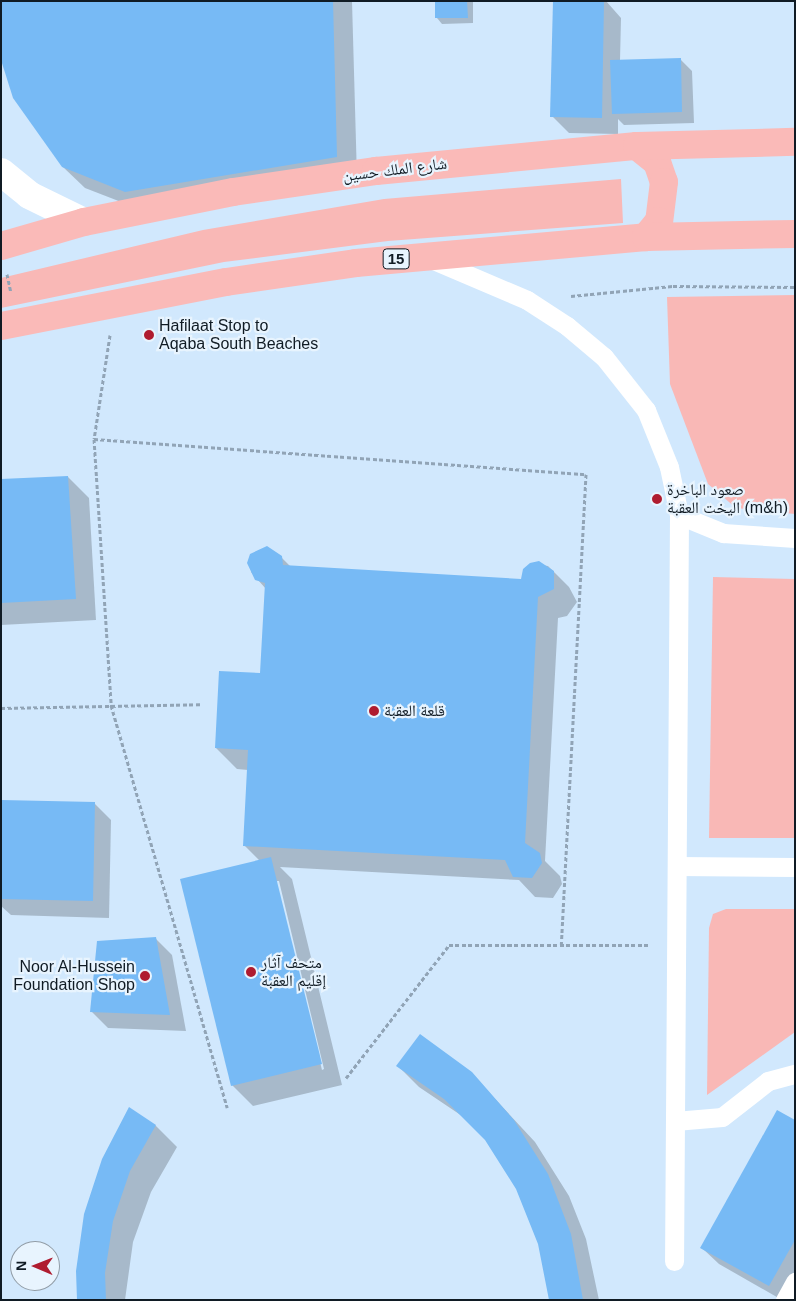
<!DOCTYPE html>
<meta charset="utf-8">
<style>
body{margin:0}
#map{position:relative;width:796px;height:1301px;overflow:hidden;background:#d1e8fd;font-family:Helvetica,"Noto Naskh Arabic",sans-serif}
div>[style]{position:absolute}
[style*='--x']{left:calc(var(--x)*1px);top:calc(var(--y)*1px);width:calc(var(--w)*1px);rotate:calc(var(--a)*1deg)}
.green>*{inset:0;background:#f9b8b6}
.shadow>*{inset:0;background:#0003}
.building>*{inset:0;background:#77baf5}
.path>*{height:3px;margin-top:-1.5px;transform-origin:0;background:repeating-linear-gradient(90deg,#91a4b6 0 4px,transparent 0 6.5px)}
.service>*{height:19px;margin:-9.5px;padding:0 9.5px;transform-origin:9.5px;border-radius:9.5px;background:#fff}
.secondary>*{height:28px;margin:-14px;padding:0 14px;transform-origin:14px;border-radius:14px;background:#fff}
.trunk>*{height:28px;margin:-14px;padding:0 14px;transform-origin:14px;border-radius:14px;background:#fabab8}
.dots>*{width:14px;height:14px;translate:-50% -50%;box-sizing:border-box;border:2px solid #e8f4fe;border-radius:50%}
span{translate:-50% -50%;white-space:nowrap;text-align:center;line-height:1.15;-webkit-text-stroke:4.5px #e8f4fe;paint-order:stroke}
.shield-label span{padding:1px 4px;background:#e8f4fe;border:1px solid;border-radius:4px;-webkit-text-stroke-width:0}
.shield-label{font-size:15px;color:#101b24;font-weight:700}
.street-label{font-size:16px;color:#101b24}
.poi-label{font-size:16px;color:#101b24}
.left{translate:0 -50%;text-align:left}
.right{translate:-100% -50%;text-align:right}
.frame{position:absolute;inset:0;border:2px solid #101b24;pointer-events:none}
.north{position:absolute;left:10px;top:1241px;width:50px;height:50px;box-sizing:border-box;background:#e8f4fe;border:1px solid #929da7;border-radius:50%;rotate:271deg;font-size:14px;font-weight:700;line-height:20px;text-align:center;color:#101b24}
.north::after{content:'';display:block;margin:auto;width:18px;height:22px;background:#af1c30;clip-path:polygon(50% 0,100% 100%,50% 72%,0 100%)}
</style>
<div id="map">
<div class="green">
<i style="clip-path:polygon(621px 179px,623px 223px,388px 241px,224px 262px,1px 308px,1px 278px,203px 230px,384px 199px)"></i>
<i style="clip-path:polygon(795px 295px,795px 514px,736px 508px,708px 484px,670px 384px,667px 297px)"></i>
<i style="clip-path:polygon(713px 577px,795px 579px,795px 838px,709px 838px)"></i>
<i style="clip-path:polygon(726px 909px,795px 909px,795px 1032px,707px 1095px,709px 928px,713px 914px)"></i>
</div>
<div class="shadow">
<i style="clip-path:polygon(1px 1px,352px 1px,357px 178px,147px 212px,85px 188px,63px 167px)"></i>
<i style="clip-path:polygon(436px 1px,473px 1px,473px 23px,442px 24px,437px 18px)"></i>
<i style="clip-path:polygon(555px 1px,606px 1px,621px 18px,620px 61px,681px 60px,692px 71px,694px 123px,624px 125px,618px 119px,618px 134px,569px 133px,552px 116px)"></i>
<i style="clip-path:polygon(68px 477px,89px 498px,96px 620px,1px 625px,1px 481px)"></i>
<i style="clip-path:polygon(evenodd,252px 555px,281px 557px,291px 567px,521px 580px,531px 564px,548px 566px,569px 587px,577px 602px,567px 616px,558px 618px,545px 861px,560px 876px,562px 884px,553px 898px,535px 897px,519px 880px,280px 867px,292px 879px,342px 1085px,253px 1106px,232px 1085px,260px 861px,244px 845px,248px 770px,237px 769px,216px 748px,261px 674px,266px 589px,251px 572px,252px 555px,276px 881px,279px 881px,324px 1069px,322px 1070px,276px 881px)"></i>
<i style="clip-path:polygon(1px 801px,94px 803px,111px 820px,109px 918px,11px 915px,1px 906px)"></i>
<i style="clip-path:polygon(155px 938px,172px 955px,186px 1031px,108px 1028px,91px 1011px)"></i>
<i style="clip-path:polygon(398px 1066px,471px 1073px,535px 1142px,569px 1196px,586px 1239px,599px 1300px,550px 1300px,540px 1243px,518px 1189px,486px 1140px,465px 1118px,419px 1087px)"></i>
<i style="clip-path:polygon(130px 1109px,156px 1126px,177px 1147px,151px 1192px,133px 1242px,125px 1300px,78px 1300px)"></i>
<i style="clip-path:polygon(795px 1121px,795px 1286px,782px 1300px,719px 1264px,702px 1248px)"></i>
</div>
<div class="building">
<i style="clip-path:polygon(1px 1px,333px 1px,337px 157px,125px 192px,62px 167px,13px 98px,1px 60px)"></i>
<i style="clip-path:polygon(435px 1px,467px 1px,468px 18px,435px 18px)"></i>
<i style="clip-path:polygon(553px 1px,604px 1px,602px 118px,550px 117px)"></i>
<i style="clip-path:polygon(681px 58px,682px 112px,612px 114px,610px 60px)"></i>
<i style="clip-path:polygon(68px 476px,76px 599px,1px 603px,1px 479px)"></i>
<i style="clip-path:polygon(267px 546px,282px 556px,283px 565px,521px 579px,523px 569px,530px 563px,539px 561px,554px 571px,554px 589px,538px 597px,525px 843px,540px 853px,542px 863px,532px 878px,513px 877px,505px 860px,243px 846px,248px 750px,215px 748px,219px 671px,260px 673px,265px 583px,255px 580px,247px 563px,250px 554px)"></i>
<i style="clip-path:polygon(1px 800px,95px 802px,93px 901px,1px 899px)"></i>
<i style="clip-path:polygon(271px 857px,322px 1064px,231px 1086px,180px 879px)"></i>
<i style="clip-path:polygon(156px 937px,170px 1015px,90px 1012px,97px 941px)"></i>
<i style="clip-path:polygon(420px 1034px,472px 1072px,514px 1120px,548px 1174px,571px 1234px,583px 1300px,549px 1300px,538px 1244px,516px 1189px,485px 1140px,444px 1099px,396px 1066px)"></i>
<i style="clip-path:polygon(129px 1107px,156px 1125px,130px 1171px,113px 1221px,105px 1273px,106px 1300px,77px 1300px,76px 1271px,84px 1214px,102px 1159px)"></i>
<i style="clip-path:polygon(777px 1110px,795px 1120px,795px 1240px,769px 1286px,700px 1248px)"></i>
</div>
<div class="path">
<i style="--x:7;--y:274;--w:19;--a:78"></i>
<i style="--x:571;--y:296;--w:102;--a:-5.6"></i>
<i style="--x:673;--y:286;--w:122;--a:0.5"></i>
<i style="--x:110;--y:335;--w:105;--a:98.7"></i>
<i style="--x:94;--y:439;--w:267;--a:86.3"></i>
<i style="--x:111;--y:705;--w:419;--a:73.9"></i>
<i style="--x:94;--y:439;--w:493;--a:4.1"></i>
<i style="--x:586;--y:474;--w:471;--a:93"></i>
<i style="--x:1;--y:708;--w:200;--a:-1.1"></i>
<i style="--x:346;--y:1078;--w:168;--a:-52.2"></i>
<i style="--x:449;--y:945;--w:201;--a:0"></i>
</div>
<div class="service">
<i style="--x:431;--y:259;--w:104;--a:23.1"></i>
<i style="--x:527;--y:300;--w:48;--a:33"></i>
<i style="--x:567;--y:326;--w:48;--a:40"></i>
<i style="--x:604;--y:357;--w:68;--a:51.6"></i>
<i style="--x:646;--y:410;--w:61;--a:68"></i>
<i style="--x:669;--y:467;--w:49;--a:78.2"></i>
<i style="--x:679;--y:515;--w:746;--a:90.38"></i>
<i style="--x:679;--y:515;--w:48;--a:22.2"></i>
<i style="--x:723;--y:533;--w:72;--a:4"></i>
<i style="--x:677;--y:866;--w:118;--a:0.5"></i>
<i style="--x:675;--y:1121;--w:47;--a:-4.9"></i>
<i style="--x:722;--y:1117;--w:58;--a:-38"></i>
<i style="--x:768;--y:1081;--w:28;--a:-15"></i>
<i style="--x:785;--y:1300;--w:21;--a:-61"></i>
</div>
<div class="secondary">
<i style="--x:1;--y:172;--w:36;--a:39"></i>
<i style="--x:29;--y:195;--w:61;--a:26.1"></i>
</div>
<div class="trunk">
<i style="--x:637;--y:146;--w:26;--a:39"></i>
<i style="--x:657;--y:162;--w:21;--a:71"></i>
<i style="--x:664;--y:182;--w:39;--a:97"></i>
<i style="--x:659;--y:221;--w:21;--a:129"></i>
<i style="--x:1;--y:246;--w:86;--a:-16.1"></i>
<i style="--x:84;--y:222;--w:152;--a:-11.4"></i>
<i style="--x:233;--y:192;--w:145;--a:-8.4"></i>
<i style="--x:376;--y:171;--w:262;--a:-5.5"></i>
<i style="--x:637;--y:146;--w:158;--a:-1.5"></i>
<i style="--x:1;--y:326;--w:229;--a:-11.1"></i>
<i style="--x:226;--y:282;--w:131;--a:-8.3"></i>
<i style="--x:356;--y:263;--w:291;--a:-5.1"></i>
<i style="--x:646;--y:237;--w:149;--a:-1.2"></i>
</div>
<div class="dots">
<i style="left:149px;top:335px;background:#af1c30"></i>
<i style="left:657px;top:499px;background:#af1c30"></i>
<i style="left:374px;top:711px;background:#af1c30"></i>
<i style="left:251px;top:972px;background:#af1c30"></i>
<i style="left:145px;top:976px;background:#af1c30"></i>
</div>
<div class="shield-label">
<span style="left:396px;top:259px">15</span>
</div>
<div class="street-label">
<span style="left:395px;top:170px;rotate:-7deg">شارع الملك حسين</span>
</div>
<div class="poi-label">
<span class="left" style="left:159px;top:335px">Hafilaat Stop to<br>Aqaba South Beaches</span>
<span class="left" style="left:667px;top:499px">صعود الباخرة<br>اليخت العقبة (m&amp;h)</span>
<span class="left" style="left:384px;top:711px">قلعة العقبة</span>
<span class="left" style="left:261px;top:972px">متحف آثار<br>إقليم العقبة</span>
<span class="right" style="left:135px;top:976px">Noor Al-Hussein<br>Foundation Shop</span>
</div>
<div class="frame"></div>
<div class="north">N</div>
</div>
